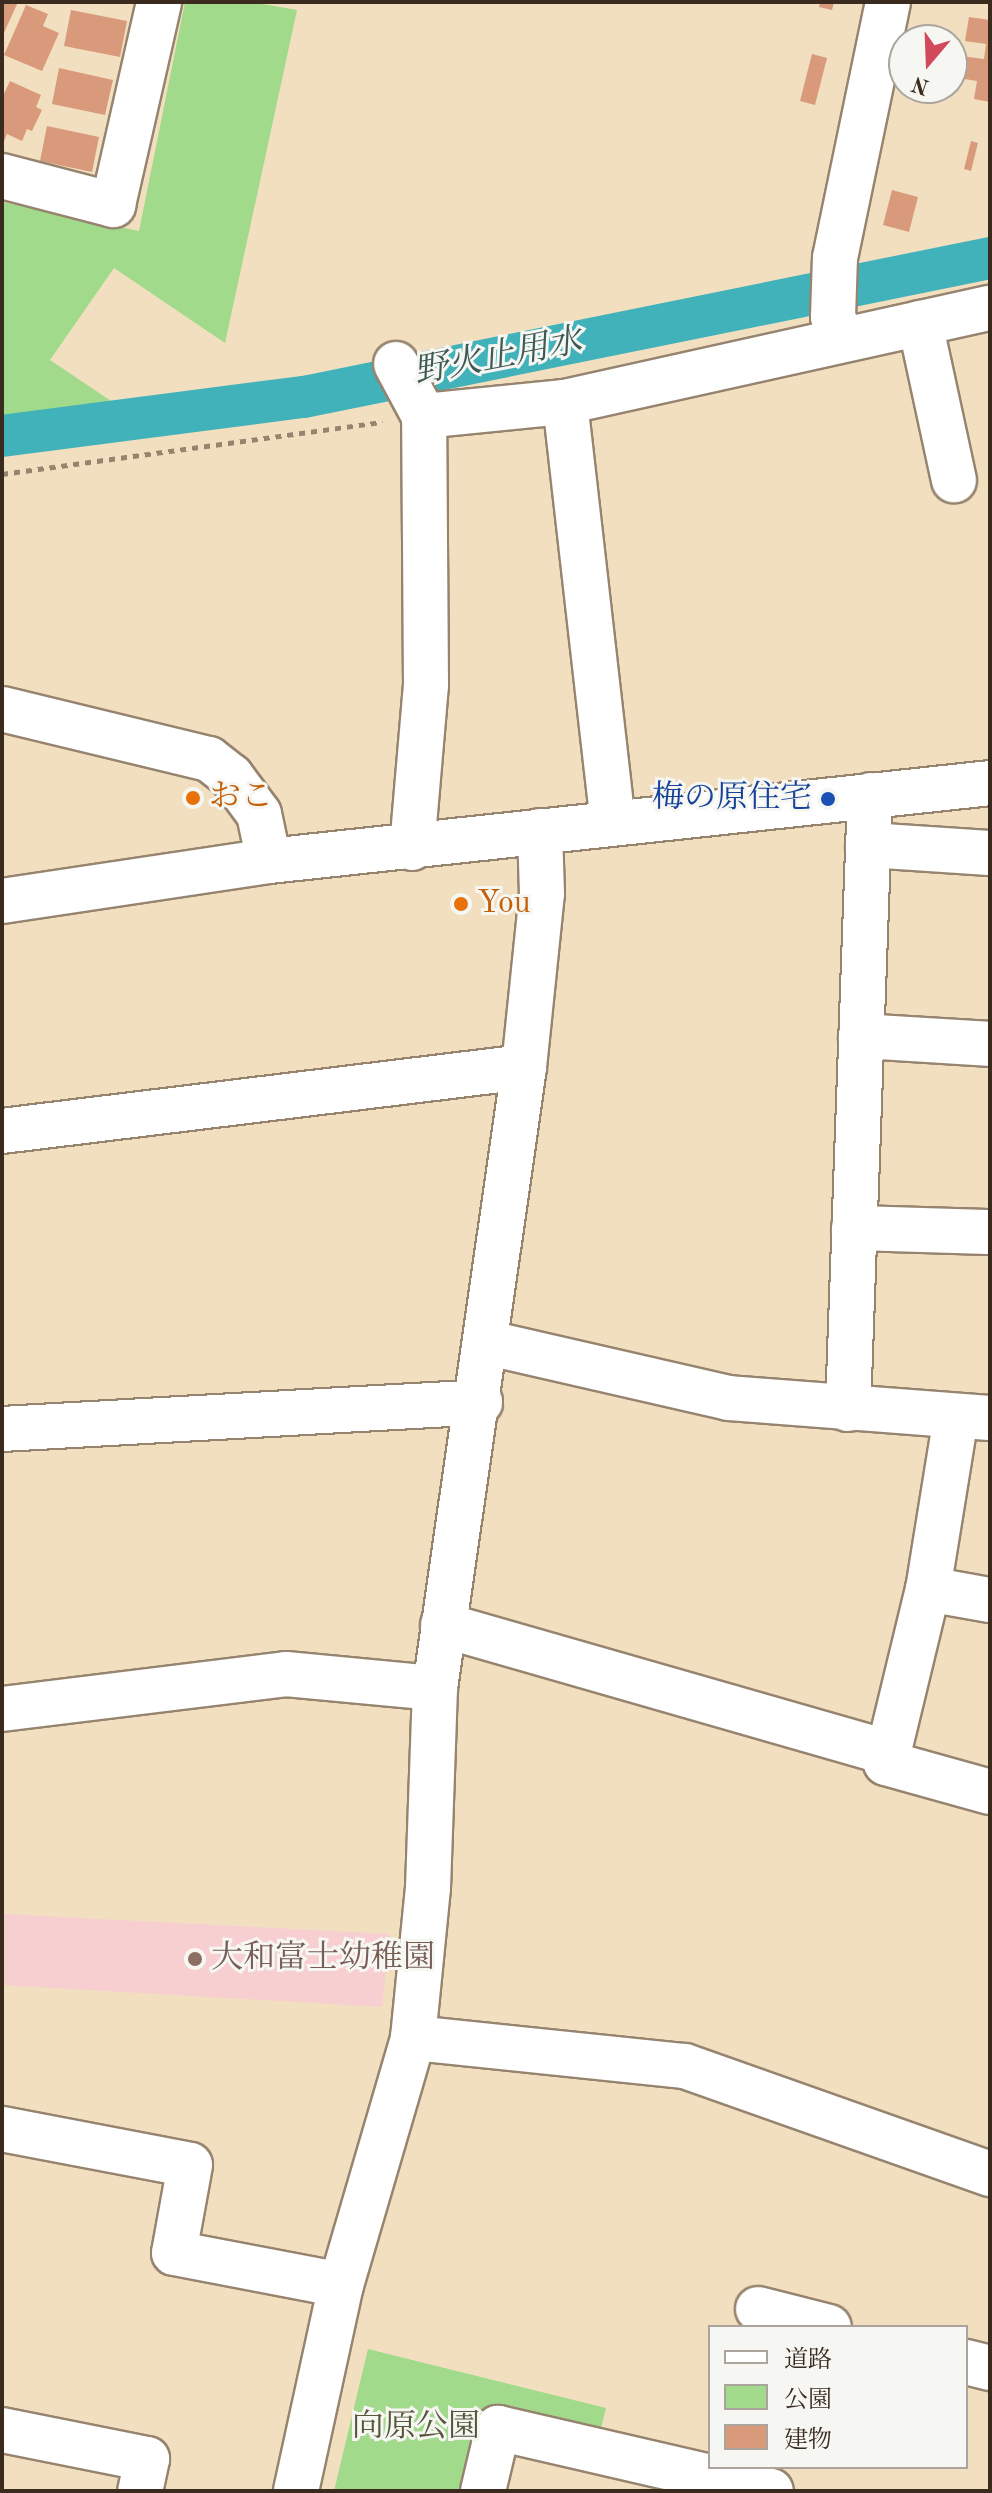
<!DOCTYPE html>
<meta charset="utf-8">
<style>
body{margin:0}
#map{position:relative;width:992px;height:2493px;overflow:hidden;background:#f1dfc0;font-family:"Old Standard TT","Noto Serif JP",serif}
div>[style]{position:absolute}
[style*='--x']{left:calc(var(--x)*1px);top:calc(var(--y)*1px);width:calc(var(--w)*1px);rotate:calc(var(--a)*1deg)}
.built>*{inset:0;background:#f7cfd0}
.green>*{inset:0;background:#a2da8c}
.canal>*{height:42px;margin:-21px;padding:0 21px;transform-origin:21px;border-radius:21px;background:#41b1ba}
.building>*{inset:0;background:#d99a7b}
.path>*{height:5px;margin-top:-2.5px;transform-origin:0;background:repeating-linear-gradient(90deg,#96846f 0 6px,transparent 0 12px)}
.roads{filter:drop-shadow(2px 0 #96846f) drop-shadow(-2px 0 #96846f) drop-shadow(0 2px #96846f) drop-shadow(0 -2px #96846f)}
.minor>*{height:44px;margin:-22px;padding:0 22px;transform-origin:22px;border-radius:22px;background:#fff}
.dots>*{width:22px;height:22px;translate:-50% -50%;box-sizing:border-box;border:4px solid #f6f6f2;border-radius:50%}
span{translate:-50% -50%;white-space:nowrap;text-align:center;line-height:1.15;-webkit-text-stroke:6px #f6f6f2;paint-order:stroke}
.food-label{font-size:32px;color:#c56008}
.left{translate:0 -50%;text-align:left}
.transit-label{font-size:32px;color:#164399}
.right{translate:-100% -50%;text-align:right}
.education-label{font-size:32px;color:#785e54}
.park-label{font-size:32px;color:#55563a}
.water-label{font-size:34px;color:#3d5955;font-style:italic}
.frame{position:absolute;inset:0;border:4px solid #3b2a1e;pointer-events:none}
.legend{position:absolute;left:708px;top:2325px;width:260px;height:144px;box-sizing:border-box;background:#f6f6f2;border:2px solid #aba49d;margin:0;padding:10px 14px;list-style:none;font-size:24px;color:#3b2a1e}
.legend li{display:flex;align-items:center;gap:16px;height:40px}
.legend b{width:40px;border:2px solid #aba49d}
.north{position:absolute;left:888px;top:24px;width:80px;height:80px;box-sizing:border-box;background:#f6f6f2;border:2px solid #aba49d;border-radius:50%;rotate:199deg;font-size:22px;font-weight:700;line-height:32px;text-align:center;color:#3b2a1e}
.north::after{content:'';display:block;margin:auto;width:28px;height:36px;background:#d1495b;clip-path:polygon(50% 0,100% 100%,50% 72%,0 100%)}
</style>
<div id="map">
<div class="built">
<i style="clip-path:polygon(2px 1914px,390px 1934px,382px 2007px,2px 1985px)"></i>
</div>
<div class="green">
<i style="clip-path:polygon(185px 2px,251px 2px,297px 10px,225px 343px,114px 268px,50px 360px,126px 411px,2px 428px,2px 202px,139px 231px)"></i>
<i style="clip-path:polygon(368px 2349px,606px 2408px,597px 2445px,496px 2423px,478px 2491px,334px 2491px)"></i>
</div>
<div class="canal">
<i style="--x:2;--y:436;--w:305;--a:-7.4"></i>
<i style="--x:304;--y:397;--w:700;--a:-11.45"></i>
</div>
<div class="building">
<i style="clip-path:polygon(2px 2px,18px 2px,2px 37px)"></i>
<i style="clip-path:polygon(820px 2px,834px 2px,832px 10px,819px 7px)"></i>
<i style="clip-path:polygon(26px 5px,48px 14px,43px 26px,59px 33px,42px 71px,4px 55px)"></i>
<i style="clip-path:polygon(71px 10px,127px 21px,120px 57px,64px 46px)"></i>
<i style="clip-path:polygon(969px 17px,990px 20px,990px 102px,974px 99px,977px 81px,958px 78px,961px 56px,984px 59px,986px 44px,965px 41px)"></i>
<i style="clip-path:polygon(812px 54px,827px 58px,815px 105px,800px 101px)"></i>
<i style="clip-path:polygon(59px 68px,113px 80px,105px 115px,52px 104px)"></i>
<i style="clip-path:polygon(10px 81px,41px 95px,36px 107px,42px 110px,32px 131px,27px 129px,22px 141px,7px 134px,2px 146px,2px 98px)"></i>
<i style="clip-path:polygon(47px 126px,99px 137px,92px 172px,40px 161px)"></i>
<i style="clip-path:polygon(971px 141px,978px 143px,971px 171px,964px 169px)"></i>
<i style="clip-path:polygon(892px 190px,918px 197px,909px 232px,883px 225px)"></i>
</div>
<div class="path">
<i style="--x:2;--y:474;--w:384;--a:-7.8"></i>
</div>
<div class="roads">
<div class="minor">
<i style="--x:2;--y:176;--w:115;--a:14.6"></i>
<i style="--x:113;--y:205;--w:208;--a:-77.2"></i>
<i style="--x:920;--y:323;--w:161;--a:77.8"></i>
<i style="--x:842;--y:340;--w:25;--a:-111"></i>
<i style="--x:833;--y:317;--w:59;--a:-88.1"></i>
<i style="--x:835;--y:258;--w:261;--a:-78.3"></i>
<i style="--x:396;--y:364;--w:59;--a:61.7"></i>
<i style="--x:565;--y:402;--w:423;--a:83.5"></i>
<i style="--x:2;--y:709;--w:213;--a:13.6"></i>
<i style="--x:209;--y:759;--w:28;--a:38"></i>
<i style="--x:231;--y:776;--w:47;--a:53.6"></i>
<i style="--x:259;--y:814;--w:48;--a:78"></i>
<i style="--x:868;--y:845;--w:122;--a:3.8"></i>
<i style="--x:412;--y:848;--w:164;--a:-85.1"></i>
<i style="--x:426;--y:685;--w:269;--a:-90.4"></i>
<i style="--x:424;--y:416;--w:142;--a:-5.7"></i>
<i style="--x:565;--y:402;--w:435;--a:-12.5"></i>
<i style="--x:2;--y:901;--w:270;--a:-8.5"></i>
<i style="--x:269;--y:861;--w:725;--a:-6.17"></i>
<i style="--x:861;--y:1036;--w:129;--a:3.5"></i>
<i style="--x:2;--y:1131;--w:526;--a:-6.99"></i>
<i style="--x:854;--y:1228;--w:136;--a:1.7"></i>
<i style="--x:489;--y:1343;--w:246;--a:12.9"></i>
<i style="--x:729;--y:1398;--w:262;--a:4.4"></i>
<i style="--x:848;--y:1409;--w:614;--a:-87.95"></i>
<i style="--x:956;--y:1417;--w:174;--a:99.2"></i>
<i style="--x:928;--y:1589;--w:179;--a:103.6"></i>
<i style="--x:886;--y:1763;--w:108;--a:15.6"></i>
<i style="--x:2;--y:1429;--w:479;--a:-3.2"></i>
<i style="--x:928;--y:1589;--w:63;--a:10.1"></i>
<i style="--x:443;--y:1625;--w:465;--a:16"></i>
<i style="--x:2;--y:1709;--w:286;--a:-7"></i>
<i style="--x:286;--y:1674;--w:150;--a:5.4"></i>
<i style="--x:413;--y:2038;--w:273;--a:5.9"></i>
<i style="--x:685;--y:2066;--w:324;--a:19.5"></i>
<i style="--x:2;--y:2129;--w:191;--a:10.8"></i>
<i style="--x:190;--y:2165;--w:89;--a:100.3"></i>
<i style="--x:174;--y:2253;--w:170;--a:10.8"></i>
<i style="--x:758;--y:2309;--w:73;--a:14.2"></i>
<i style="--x:966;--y:2362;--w:25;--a:14"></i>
<i style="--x:2;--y:2430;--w:148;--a:11.3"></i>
<i style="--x:147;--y:2459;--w:33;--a:102"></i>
<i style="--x:296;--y:2491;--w:211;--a:-77.7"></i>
<i style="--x:341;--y:2285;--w:257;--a:-73.7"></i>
<i style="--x:413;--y:2038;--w:151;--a:-84.3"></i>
<i style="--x:428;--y:1888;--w:200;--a:-88"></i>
<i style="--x:435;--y:1688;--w:627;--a:-81.84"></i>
<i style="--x:524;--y:1067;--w:174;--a:-84.1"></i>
<i style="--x:542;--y:894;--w:63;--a:-91.8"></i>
<i style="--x:483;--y:2491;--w:65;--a:-76.6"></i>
<i style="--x:498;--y:2428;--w:280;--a:13"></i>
</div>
</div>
<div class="dots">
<i style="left:193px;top:798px;background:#e8710a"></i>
<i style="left:828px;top:799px;background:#1a4fb4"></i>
<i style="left:461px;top:904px;background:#e8710a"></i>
<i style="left:195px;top:1959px;background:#8d6e63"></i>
</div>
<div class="food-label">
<span class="left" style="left:209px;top:798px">おこ</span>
<span class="left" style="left:477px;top:904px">You</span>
</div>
<div class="transit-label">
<span class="right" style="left:812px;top:799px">梅の原住宅</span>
</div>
<div class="education-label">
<span class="left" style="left:211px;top:1959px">大和富士幼稚園</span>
</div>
<div class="park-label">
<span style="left:416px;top:2428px">向原公園</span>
</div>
<div class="water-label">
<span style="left:498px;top:358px;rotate:-11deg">野火止用水</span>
</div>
<div class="frame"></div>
<ul class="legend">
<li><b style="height:10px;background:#fff"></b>道路</li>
<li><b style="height:22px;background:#a2da8c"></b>公園</li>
<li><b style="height:22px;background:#d99a7b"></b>建物</li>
</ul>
<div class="north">N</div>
</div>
